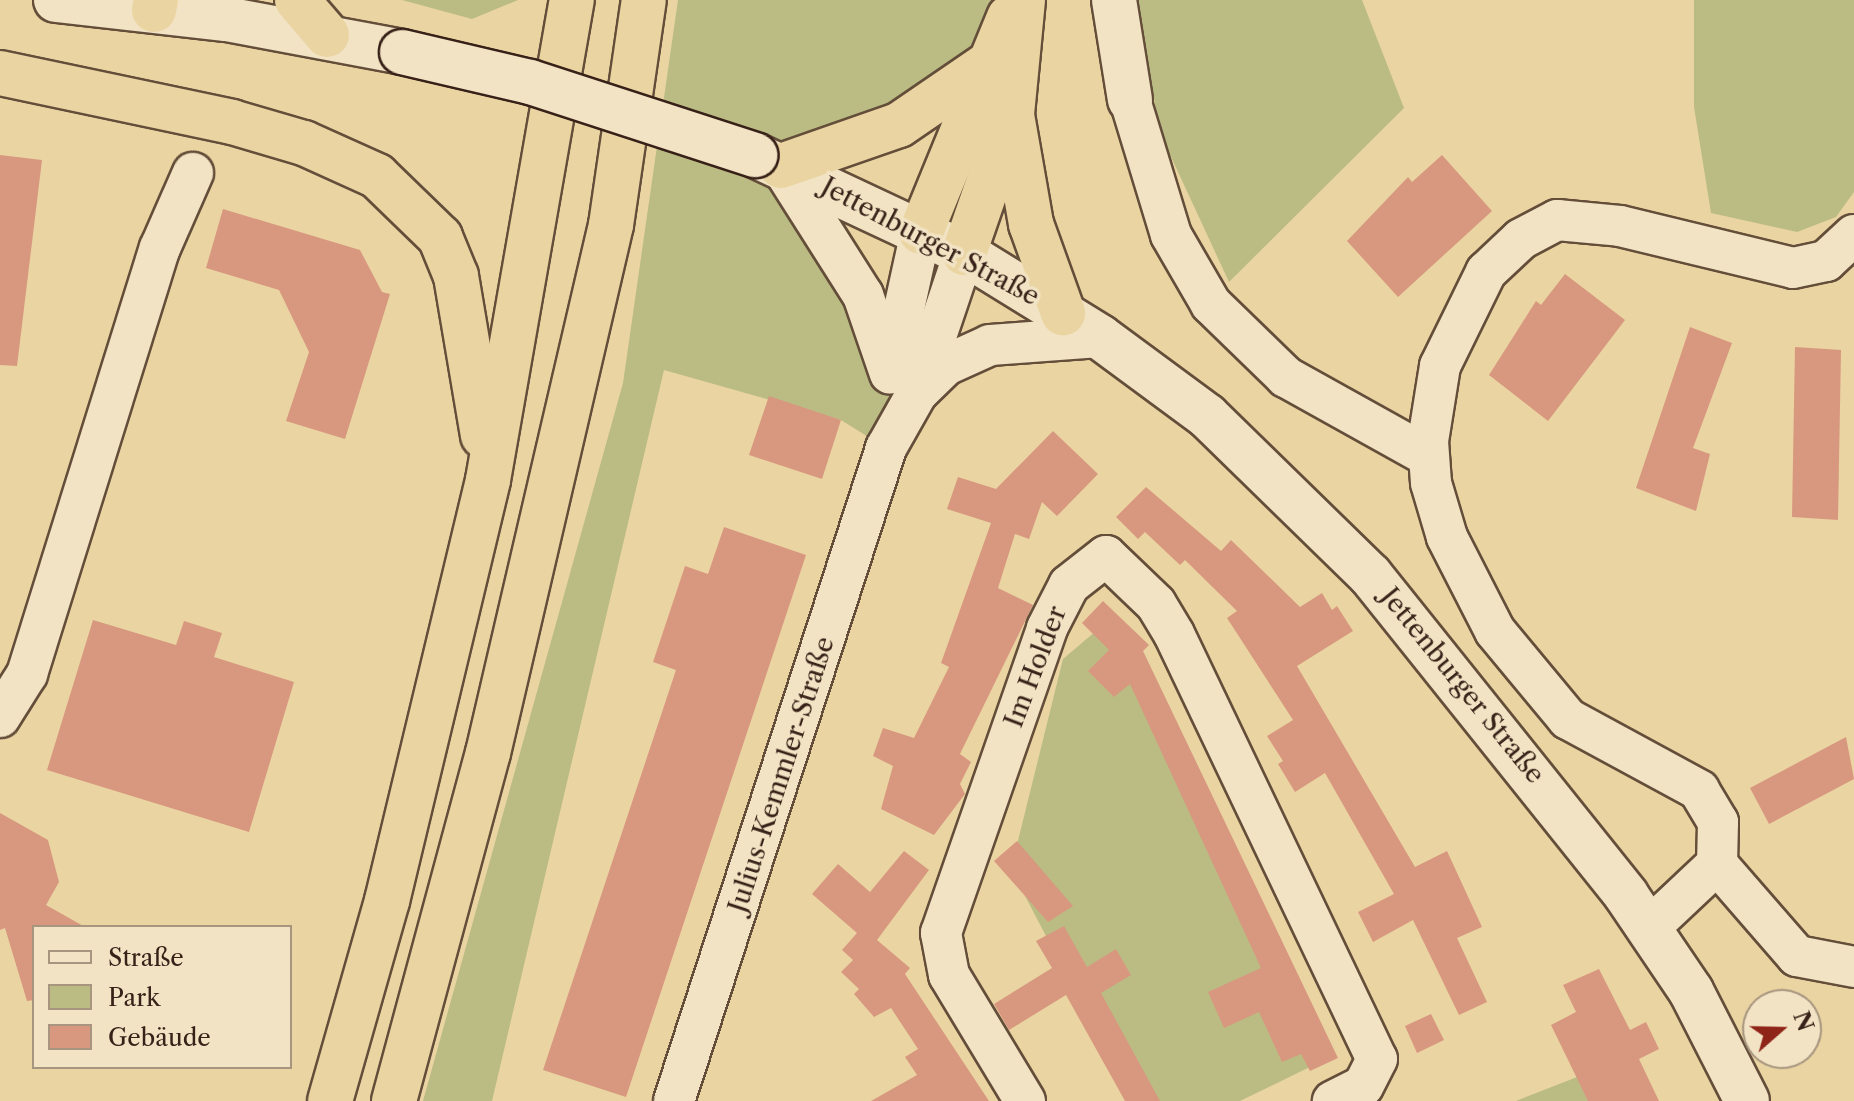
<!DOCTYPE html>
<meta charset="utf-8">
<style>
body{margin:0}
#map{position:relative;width:1854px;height:1101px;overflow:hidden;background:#ead4a2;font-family:"Libre Caslon Text",serif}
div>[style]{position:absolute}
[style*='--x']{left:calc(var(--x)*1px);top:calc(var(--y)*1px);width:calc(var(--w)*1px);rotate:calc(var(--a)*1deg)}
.green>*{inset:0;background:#babc83}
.building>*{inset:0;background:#d8987f}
.roads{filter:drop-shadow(2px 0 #644e3a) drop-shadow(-2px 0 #644e3a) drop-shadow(0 2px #644e3a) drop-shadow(0 -2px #644e3a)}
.minor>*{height:40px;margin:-20px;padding:0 20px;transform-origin:20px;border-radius:20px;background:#f1e3c3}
.tertiary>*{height:44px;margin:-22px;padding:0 22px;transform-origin:22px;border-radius:22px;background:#f1e3c3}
.secondary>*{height:44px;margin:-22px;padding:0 22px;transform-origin:22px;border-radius:22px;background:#f1e3c3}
.trunk>*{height:44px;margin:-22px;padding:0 22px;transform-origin:22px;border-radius:22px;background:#ead4a2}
.bridges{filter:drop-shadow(2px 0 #382118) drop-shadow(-2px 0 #382118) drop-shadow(0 2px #382118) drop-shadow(0 -2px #382118)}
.secondary-bridge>*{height:44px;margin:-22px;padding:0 22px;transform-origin:22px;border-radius:22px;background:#f1e3c3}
span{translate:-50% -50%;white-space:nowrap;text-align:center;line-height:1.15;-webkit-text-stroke:7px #f1e3c3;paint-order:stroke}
.street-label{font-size:26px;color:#382118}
.legend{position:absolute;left:32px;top:925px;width:260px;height:144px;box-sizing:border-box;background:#f1e3c3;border:2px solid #a7957f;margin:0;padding:10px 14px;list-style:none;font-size:24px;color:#382118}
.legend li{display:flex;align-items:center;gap:16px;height:40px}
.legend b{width:40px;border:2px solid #a7957f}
.north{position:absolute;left:1742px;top:989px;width:80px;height:80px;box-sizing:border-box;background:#f1e3c3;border:2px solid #a7957f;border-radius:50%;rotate:70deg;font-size:22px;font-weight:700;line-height:32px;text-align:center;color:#382118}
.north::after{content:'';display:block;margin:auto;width:28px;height:36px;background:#8f2418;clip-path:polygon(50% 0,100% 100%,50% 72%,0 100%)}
</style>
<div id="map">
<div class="green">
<i style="clip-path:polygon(402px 0,518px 0,472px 19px)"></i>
<i style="clip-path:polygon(678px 0,1016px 0,991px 62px,781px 166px,890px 374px,886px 448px,841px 420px,664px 370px,492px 1101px,423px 1101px,623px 383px)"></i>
<i style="clip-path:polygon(1137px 0,1362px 0,1404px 108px,1229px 282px,1160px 133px)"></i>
<i style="clip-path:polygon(1694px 0,1854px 0,1854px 192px,1836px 217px,1797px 232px,1711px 213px,1694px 107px)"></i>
<i style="clip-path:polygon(1103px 625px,1320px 1062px,1240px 1101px,1132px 1101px,1011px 869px,1063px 659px)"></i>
<i style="clip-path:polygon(1613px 1063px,1633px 1101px,1516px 1101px)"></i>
</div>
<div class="building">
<i style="clip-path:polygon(0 155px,42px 160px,17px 366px,0 365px)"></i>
<i style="clip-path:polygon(1442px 155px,1492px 211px,1398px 297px,1347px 241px,1408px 177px,1412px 182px)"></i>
<i style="clip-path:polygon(223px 209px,360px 250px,382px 292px,390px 294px,345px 439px,286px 421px,309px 352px,279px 290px,206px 268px)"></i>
<i style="clip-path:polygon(1565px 274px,1625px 320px,1548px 421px,1489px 375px,1536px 301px,1541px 305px)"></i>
<i style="clip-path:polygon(1690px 327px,1732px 343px,1693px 448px,1710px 454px,1696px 511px,1636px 488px)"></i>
<i style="clip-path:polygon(1795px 347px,1841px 350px,1838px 520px,1792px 517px)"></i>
<i style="clip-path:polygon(769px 396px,841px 420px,822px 479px,749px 455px)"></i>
<i style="clip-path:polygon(1053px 431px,1098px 474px,1057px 516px,1042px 502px,1029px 539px,1015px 534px,998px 588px,1033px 605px,960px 754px,971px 762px,960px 784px,965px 794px,934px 835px,881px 809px,893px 766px,873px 756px,883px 728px,914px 738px,949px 667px,941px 663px,991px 523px,947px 509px,958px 477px,996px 489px)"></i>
<i style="clip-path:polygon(1146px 487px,1221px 551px,1231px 540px,1300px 607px,1322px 593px,1332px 610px,1337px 606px,1353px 631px,1297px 666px,1415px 867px,1447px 851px,1482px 927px,1457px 938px,1487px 1002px,1459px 1015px,1413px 920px,1373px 942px,1358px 912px,1394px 894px,1325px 773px,1295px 792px,1278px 764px,1283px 761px,1267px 736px,1293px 720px,1227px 618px,1237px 611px,1185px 560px,1180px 565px,1145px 532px,1138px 539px,1116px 517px)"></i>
<i style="clip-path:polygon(724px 527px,806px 555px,626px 1097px,543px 1070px,676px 670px,653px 662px,685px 566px,708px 574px)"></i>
<i style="clip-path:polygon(1103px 601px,1149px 645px,1143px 651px,1338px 1058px,1310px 1071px,1301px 1054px,1282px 1062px,1259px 1012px,1224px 1028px,1208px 992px,1261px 968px,1130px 684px,1114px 697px,1088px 671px,1109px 650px,1082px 623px)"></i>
<i style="clip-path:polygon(93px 620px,176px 645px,184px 621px,222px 633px,214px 657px,294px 682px,249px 832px,47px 770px)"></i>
<i style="clip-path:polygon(1846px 737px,1854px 779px,1769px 824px,1750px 788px)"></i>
<i style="clip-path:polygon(0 813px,48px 840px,59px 882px,46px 905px,85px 927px,34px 927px,34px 1000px,27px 1001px,5px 928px,0 930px)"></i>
<i style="clip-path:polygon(1017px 841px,1073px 906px,1048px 922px,994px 861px)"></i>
<i style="clip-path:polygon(904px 851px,929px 870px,877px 940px,910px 968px,905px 974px,989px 1101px,871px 1101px,917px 1075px,905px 1057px,918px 1049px,891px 1008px,874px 1017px,854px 994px,859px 989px,841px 972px,853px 960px,842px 950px,857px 933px,812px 894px,838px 864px,870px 892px)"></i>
<i style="clip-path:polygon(1064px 926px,1087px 967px,1116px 949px,1131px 975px,1101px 993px,1160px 1101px,1125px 1101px,1066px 995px,1009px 1030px,994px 1004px,1052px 968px,1036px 941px)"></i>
<i style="clip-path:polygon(1599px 969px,1630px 1030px,1646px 1022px,1659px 1049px,1639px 1059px,1659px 1101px,1588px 1101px,1551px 1025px,1576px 1012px,1563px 985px)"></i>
<i style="clip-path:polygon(1431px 1014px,1444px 1040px,1417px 1053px,1405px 1026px)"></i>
</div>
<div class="roads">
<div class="minor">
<i style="--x:1130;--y:100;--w:141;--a:73.1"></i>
<i style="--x:1171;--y:235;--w:80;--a:59.9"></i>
<i style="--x:1211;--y:304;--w:105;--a:44.2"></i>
<i style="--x:1286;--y:377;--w:162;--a:29.1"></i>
<i style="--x:781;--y:166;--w:153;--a:57.6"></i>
<i style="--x:863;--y:295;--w:83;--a:71.1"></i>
<i style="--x:891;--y:368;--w:139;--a:-77.6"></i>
<i style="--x:917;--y:393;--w:40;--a:-44"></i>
<i style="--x:946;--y:365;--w:48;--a:-24.4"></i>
<i style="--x:990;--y:345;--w:110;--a:-4.2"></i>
<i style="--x:0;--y:717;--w:51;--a:-57.9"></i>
<i style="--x:27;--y:674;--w:446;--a:-72.7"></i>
<i style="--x:160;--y:248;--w:82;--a:-66.3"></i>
<i style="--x:1717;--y:864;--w:122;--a:49"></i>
<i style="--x:1797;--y:956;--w:58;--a:10.9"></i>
<i style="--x:1649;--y:928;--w:93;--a:-43.3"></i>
<i style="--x:1717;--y:864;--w:42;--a:-88.6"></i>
<i style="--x:1718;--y:822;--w:37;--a:-121"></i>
<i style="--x:1699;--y:790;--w:149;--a:-151.5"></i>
<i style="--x:1568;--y:719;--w:114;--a:-129.7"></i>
<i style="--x:1495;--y:631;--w:106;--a:-117.1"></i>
<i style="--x:1447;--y:537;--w:56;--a:-106.5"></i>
<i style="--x:1431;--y:483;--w:42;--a:-94.1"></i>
<i style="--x:1428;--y:441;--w:76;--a:-80.9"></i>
<i style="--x:1440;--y:366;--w:105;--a:-63.9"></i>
<i style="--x:1486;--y:272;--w:48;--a:-43.3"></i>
<i style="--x:1521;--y:239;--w:41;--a:-27.8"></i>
<i style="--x:1557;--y:220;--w:63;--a:5.4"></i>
<i style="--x:1620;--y:226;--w:178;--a:13.6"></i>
<i style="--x:1793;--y:268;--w:34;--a:-12"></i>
<i style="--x:1826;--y:261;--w:38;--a:-43"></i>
<i style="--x:674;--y:1101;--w:687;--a:-72.01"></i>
<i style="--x:886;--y:448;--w:63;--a:-60.6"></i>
<i style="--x:917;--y:393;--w:148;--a:-71.4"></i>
<i style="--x:1025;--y:1101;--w:147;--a:-121.1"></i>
<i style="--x:949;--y:975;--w:43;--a:-100.8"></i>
<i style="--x:941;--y:933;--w:323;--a:-70.8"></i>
<i style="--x:1047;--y:628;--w:48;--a:-62.9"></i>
<i style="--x:1069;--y:585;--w:47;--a:-38.1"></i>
<i style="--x:1106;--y:556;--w:69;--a:43.8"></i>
<i style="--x:1156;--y:604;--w:35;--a:59"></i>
<i style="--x:1174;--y:634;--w:471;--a:64.5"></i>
<i style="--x:1377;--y:1059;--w:30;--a:117"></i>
<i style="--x:1363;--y:1086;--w:34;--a:153"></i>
</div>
<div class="tertiary">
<i style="--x:1114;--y:0;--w:101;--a:80.9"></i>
<i style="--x:964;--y:253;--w:160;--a:31.7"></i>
<i style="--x:1100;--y:337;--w:133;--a:36.4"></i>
<i style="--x:1207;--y:416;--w:228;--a:44.3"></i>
<i style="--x:1370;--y:575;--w:410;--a:51.3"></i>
<i style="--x:1626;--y:895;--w:116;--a:55.9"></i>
<i style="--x:1691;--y:991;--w:123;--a:63"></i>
</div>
<div class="secondary">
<i style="--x:56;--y:0;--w:171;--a:6.4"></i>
<i style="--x:226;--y:19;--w:179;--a:10.6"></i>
<i style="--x:757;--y:156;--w:229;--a:25.1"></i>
</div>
<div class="trunk">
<i style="--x:297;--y:0;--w:46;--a:49.4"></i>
<i style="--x:1023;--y:0;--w:116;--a:95.5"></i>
<i style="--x:1012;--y:115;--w:111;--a:80.1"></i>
<i style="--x:1031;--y:224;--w:95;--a:70.2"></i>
<i style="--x:154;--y:10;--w:10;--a:-79"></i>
<i style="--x:0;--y:73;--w:237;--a:11.9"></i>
<i style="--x:232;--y:122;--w:75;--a:16.3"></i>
<i style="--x:304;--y:143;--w:80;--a:24.3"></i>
<i style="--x:377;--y:176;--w:88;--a:44.1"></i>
<i style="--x:440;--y:237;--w:42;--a:67.7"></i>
<i style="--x:456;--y:276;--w:162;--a:80.4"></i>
<i style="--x:781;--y:166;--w:125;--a:-19.2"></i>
<i style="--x:899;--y:125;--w:112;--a:-34.4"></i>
<i style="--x:921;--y:232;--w:232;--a:-67.7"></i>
<i style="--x:964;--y:253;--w:141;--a:-70.9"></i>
<i style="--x:330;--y:1101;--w:208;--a:-74.1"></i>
<i style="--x:387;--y:901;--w:433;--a:-76.5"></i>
<i style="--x:488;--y:480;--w:487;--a:-80.1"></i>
<i style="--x:394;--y:1101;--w:360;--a:-74.9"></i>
<i style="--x:488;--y:753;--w:542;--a:-76.89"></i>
<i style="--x:611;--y:225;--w:227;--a:-81.7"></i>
</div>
</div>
<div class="bridges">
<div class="secondary-bridge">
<i style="--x:402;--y:52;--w:131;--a:13.2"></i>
<i style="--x:530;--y:82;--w:237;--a:18"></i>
</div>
</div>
<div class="street-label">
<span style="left:930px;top:242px;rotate:28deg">Jettenburger Straße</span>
<span style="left:1036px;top:667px;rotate:-69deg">Im Holder</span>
<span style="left:1462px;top:686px;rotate:51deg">Jettenburger Straße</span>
<span style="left:782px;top:775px;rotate:-72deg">Julius-Kemmler-Straße</span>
</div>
<ul class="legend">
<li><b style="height:10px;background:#f1e3c3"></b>Straße</li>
<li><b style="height:22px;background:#babc83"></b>Park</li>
<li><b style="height:22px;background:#d8987f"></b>Gebäude</li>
</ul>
<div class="north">N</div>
</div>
